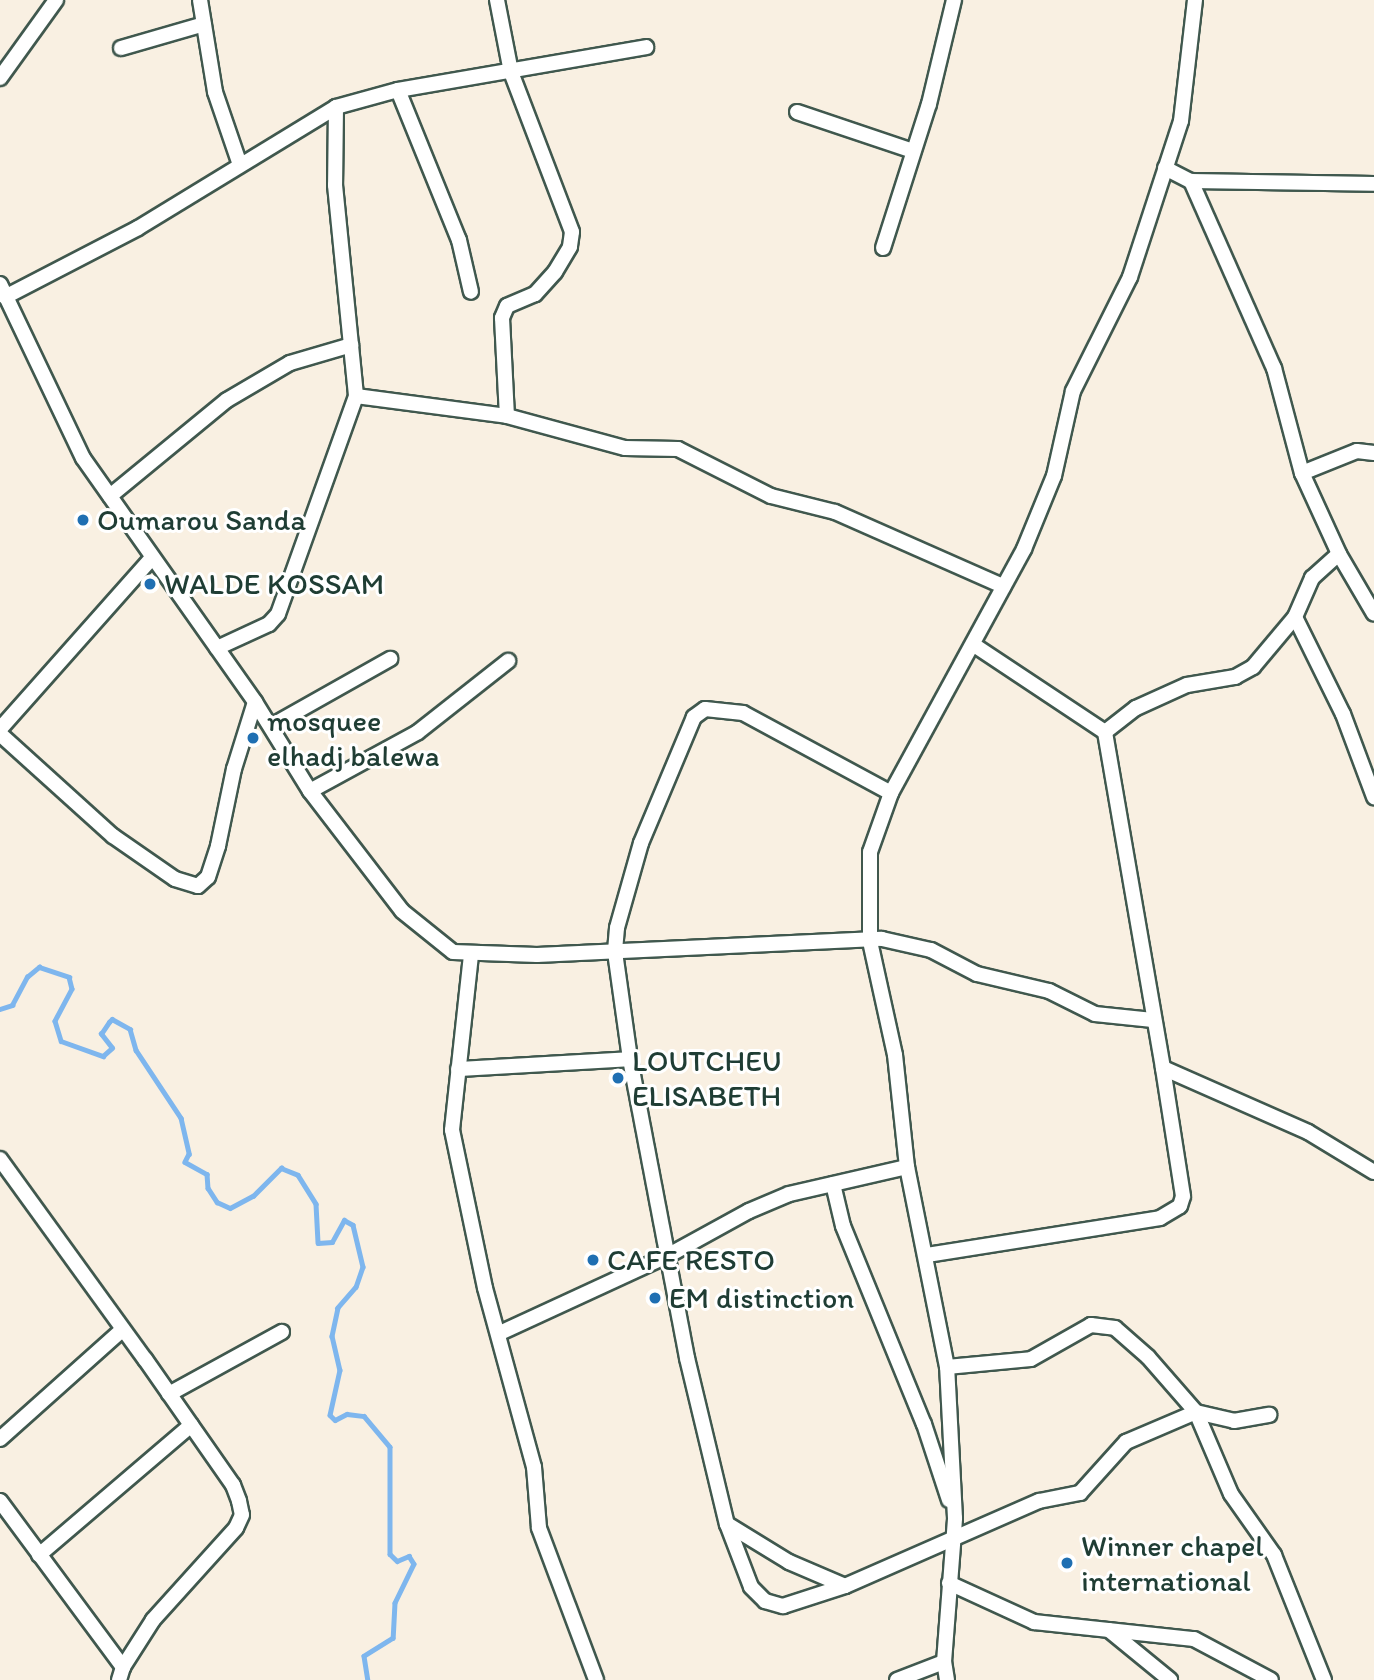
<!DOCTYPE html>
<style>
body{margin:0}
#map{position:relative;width:1374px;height:1680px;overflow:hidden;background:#f9f0e2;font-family:Itim,sans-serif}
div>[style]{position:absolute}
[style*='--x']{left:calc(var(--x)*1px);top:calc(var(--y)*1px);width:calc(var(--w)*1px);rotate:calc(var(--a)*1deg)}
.stream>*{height:4.5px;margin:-2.25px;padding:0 2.25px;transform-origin:2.25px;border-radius:2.25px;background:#7eb6ee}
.roads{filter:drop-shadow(2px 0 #40584e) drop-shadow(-2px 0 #40584e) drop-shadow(0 2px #40584e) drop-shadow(0 -2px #40584e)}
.minor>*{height:14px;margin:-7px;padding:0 7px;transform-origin:7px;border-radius:7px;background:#fff}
.dots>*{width:19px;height:19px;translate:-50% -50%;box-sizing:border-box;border:4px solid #fff;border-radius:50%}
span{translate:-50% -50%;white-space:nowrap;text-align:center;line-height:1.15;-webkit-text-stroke:6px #fff;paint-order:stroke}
.poi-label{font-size:30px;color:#1f3d34}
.left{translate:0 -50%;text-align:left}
</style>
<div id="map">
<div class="stream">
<i style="--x:0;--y:1009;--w:13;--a:-18"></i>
<i style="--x:12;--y:1005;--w:32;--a:-62"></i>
<i style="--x:27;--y:977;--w:16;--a:-40"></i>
<i style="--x:39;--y:967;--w:32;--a:18"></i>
<i style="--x:69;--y:977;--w:12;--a:76"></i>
<i style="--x:72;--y:989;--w:36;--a:118"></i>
<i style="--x:55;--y:1021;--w:21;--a:73"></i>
<i style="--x:61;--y:1041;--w:45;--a:19.7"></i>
<i style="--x:103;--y:1056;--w:12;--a:-42"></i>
<i style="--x:112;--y:1048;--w:18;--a:-128"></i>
<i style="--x:101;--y:1034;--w:14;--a:-56"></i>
<i style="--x:109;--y:1022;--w:4;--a:-45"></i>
<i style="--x:112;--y:1019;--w:21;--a:29"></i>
<i style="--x:130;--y:1029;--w:22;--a:74"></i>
<i style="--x:136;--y:1050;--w:82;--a:56.5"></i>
<i style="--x:181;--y:1118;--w:37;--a:77"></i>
<i style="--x:189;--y:1154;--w:9;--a:117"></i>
<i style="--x:185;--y:1162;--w:25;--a:29"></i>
<i style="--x:207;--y:1174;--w:14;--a:86"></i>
<i style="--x:208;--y:1188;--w:17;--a:57"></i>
<i style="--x:217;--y:1202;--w:14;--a:25"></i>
<i style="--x:230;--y:1208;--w:26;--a:-28"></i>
<i style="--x:253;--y:1196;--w:40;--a:-45"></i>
<i style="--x:281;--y:1168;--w:18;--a:22"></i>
<i style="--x:298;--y:1175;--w:34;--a:58"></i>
<i style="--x:316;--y:1204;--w:39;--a:87"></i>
<i style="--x:318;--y:1243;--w:14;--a:-4"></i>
<i style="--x:332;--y:1242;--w:25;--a:-61"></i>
<i style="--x:344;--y:1220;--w:10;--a:29"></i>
<i style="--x:353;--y:1225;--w:43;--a:76.6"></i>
<i style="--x:363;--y:1267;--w:21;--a:109"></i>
<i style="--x:356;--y:1287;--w:28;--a:131"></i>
<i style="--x:338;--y:1308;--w:29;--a:102"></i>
<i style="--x:332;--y:1336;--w:35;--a:77"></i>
<i style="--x:340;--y:1370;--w:46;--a:102.5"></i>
<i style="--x:330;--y:1415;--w:7;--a:45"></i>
<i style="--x:335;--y:1420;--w:13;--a:-27"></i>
<i style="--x:347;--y:1414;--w:17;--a:7"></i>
<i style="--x:364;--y:1416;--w:40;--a:50"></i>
<i style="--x:390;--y:1447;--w:107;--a:90"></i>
<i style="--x:390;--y:1554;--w:10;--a:45"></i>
<i style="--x:397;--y:1561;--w:13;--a:-23"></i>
<i style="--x:409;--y:1556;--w:9;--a:58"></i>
<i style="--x:414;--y:1564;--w:43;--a:116"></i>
<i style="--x:395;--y:1603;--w:35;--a:93"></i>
<i style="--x:393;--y:1638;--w:34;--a:148"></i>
<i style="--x:364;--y:1656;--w:24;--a:81"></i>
</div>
<div class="roads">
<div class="minor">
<i style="--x:200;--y:0;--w:93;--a:80.7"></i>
<i style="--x:215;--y:92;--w:77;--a:71.1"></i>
<i style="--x:497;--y:0;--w:73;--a:79"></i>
<i style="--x:511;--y:72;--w:171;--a:69.1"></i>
<i style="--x:572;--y:232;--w:15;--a:98"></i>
<i style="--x:570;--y:247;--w:29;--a:121"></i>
<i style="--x:555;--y:272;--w:30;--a:132"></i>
<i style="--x:535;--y:294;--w:30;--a:157"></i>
<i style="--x:507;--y:306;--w:13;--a:113"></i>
<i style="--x:502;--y:318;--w:98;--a:87.1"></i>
<i style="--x:121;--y:48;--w:86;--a:-16.1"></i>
<i style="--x:0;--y:78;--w:96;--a:-54.3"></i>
<i style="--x:398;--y:90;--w:162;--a:67.9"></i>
<i style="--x:459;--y:240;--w:53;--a:77"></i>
<i style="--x:336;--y:107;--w:78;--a:90.7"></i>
<i style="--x:335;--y:185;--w:212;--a:84.3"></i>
<i style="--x:356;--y:396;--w:152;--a:7.5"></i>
<i style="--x:507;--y:416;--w:122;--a:15.2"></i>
<i style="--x:625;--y:448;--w:53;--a:1.1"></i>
<i style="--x:678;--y:449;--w:104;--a:26.8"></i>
<i style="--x:771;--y:496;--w:66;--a:14"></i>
<i style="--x:835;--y:512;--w:184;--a:23.8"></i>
<i style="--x:797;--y:112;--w:122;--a:18.6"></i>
<i style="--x:1165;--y:168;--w:29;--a:27"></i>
<i style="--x:1191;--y:181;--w:183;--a:0.9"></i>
<i style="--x:1191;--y:181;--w:205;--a:66.1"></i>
<i style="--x:1274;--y:368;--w:109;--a:75.1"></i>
<i style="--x:1302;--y:473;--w:89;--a:65.4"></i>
<i style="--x:1339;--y:554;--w:69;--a:59.7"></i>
<i style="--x:883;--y:248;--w:151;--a:-72.3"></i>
<i style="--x:929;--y:104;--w:107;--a:-76.5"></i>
<i style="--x:0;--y:284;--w:193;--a:64.5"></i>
<i style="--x:83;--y:458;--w:299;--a:54.8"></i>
<i style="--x:255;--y:702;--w:105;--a:58.3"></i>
<i style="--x:310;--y:791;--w:151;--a:52.5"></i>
<i style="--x:402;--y:911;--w:65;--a:38.8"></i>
<i style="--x:453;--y:952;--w:84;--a:2"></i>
<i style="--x:537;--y:955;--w:345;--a:-2.7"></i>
<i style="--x:882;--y:939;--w:50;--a:12.7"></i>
<i style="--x:931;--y:950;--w:52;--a:27.6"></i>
<i style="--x:977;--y:974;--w:74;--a:13.3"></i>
<i style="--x:1049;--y:991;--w:51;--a:26.6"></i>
<i style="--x:1095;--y:1014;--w:58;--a:5.9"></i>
<i style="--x:5;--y:297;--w:150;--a:-27.4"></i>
<i style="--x:138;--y:228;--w:232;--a:-31.4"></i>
<i style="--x:336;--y:107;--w:64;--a:-15.3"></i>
<i style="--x:398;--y:90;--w:252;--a:-9.8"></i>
<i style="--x:1302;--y:473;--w:59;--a:-21.8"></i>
<i style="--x:1357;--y:451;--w:17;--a:7"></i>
<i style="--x:110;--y:496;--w:151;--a:-39.4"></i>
<i style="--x:227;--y:400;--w:73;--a:-30.4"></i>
<i style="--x:290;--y:363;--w:64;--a:-16.4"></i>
<i style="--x:1295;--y:617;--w:108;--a:63.7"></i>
<i style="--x:1343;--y:714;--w:89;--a:69.5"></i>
<i style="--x:974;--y:645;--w:157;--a:33.6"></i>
<i style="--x:1105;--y:732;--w:39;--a:-38"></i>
<i style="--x:1136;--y:708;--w:56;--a:-24.3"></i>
<i style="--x:1187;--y:685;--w:49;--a:-9.5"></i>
<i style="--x:1235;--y:677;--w:21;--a:-29"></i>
<i style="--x:1253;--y:667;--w:65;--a:-50"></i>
<i style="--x:1295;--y:617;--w:43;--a:-66.4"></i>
<i style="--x:1312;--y:578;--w:36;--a:-42"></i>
<i style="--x:217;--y:648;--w:57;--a:-24.8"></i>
<i style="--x:269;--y:624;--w:13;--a:-48"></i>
<i style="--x:278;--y:614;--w:232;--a:-70.3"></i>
<i style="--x:271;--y:726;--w:137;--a:-29.4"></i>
<i style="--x:0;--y:729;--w:229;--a:-48.4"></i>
<i style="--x:0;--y:734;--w:152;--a:42.1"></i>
<i style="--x:113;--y:836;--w:75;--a:34.7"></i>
<i style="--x:175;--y:879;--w:24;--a:17"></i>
<i style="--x:198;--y:886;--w:13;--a:-42"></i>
<i style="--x:208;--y:877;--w:33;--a:-72"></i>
<i style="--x:218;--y:846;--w:79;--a:-78.3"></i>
<i style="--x:234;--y:769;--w:70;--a:-72.6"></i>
<i style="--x:310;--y:791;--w:123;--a:-28.6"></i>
<i style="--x:418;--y:732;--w:115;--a:-38.3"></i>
<i style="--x:891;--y:793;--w:168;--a:-151.6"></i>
<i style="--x:743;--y:713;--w:38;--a:-174"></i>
<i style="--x:705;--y:709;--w:14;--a:144"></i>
<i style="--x:694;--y:717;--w:137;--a:112.8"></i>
<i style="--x:641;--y:843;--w:88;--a:105.8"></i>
<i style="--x:617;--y:928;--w:24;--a:95"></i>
<i style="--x:615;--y:952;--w:108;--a:82"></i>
<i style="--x:630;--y:1059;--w:304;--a:79.2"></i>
<i style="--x:687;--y:1358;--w:171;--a:76.5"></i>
<i style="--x:727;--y:1524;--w:67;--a:69.1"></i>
<i style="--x:751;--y:1587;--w:20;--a:45"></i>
<i style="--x:765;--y:1601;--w:19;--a:16"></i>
<i style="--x:783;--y:1606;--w:65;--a:-17.9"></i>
<i style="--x:845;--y:1586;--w:212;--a:-23.7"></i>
<i style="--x:1039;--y:1501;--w:42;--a:-11"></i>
<i style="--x:1080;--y:1493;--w:69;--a:-48"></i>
<i style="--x:1126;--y:1442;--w:76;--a:-23.2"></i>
<i style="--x:1196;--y:1412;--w:39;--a:13"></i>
<i style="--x:1234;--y:1421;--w:36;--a:-10"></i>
<i style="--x:471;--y:955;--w:176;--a:96.2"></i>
<i style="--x:452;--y:1130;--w:161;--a:78.2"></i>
<i style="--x:485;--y:1288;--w:186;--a:74.7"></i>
<i style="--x:534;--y:1467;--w:61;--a:85.3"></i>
<i style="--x:539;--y:1528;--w:162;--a:69.4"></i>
<i style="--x:1163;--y:1068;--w:158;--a:23.8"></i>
<i style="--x:1308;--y:1132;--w:77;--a:31.2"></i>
<i style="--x:458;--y:1069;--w:172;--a:-3.3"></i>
<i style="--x:0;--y:1159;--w:247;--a:54.1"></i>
<i style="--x:145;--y:1359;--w:154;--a:55.1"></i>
<i style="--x:233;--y:1485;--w:17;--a:69"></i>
<i style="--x:239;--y:1501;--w:14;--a:78"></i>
<i style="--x:242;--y:1515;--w:14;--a:115"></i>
<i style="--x:236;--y:1528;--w:124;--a:132.1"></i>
<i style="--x:153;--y:1620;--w:56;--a:122.6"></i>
<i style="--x:833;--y:1184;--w:43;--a:76.6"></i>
<i style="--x:843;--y:1226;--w:214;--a:67.8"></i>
<i style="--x:924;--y:1424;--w:80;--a:71.8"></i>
<i style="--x:927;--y:1255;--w:236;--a:-9"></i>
<i style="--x:1160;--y:1218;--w:23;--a:-31"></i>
<i style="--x:1180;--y:1206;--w:10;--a:-73"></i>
<i style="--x:1183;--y:1196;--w:130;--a:-98.9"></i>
<i style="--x:1163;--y:1068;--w:341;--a:-99.8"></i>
<i style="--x:500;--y:1333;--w:186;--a:-24.8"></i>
<i style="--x:669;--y:1255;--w:91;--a:-28.8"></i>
<i style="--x:749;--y:1211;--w:43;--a:-23"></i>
<i style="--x:789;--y:1194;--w:121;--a:-12.9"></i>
<i style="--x:947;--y:1367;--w:84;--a:-5.4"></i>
<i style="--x:1031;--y:1359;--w:69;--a:-29.5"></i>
<i style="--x:1091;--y:1325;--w:24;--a:7"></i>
<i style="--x:1115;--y:1328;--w:44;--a:41.3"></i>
<i style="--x:1148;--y:1357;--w:73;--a:48.9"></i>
<i style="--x:1196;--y:1412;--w:89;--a:66.9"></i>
<i style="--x:1231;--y:1494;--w:75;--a:54.8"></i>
<i style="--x:1274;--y:1555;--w:135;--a:68.2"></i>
<i style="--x:169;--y:1394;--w:129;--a:-28.8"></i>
<i style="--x:0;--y:1439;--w:164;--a:-41.8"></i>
<i style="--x:0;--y:1501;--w:207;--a:53.5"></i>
<i style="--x:123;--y:1667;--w:14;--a:107"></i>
<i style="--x:727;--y:1524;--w:73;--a:31.5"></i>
<i style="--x:789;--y:1562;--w:61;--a:23.2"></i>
<i style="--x:39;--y:1555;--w:200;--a:-40.5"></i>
<i style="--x:949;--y:1583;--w:94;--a:24.6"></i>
<i style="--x:1034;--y:1622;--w:161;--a:6.1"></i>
<i style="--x:1194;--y:1639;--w:87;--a:28"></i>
<i style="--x:1109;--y:1630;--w:79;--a:39.3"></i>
<i style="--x:897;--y:1680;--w:50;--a:-21"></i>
<i style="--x:947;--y:1680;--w:18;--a:-99"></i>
<i style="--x:944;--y:1662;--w:144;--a:-85.6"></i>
<i style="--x:955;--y:1518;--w:151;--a:-93"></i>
<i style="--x:947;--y:1367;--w:204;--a:-101.3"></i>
<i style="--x:907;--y:1167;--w:113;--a:-96.1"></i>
<i style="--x:895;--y:1055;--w:117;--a:-102.4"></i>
<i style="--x:870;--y:941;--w:89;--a:-90"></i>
<i style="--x:870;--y:852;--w:63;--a:-70.4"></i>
<i style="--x:891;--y:793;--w:278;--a:-61.4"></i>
<i style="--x:1024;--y:549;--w:79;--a:-67.7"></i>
<i style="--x:1054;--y:476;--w:87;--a:-77.4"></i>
<i style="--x:1073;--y:391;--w:127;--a:-63.4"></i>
<i style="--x:1130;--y:277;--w:164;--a:-71.9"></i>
<i style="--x:1181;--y:121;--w:122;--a:-83.4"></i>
</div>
</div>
<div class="dots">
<i style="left:83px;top:520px;background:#1f6fb2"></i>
<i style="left:150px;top:584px;background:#1f6fb2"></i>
<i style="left:253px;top:738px;background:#1f6fb2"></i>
<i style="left:618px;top:1078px;background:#1f6fb2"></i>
<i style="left:593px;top:1260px;background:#1f6fb2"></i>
<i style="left:655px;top:1298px;background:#1f6fb2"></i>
<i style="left:1067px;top:1563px;background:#1f6fb2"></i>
</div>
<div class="poi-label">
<span class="left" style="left:97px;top:520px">Oumarou Sanda</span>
<span class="left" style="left:164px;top:584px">WALDE KOSSAM</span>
<span class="left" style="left:267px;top:738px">mosquee<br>elhadj balewa</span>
<span class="left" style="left:632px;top:1078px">LOUTCHEU<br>ELISABETH</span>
<span class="left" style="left:607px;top:1260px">CAFE RESTO</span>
<span class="left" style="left:669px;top:1298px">EM distinction</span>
<span class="left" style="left:1081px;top:1563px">Winner chapel<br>international</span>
</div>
</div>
